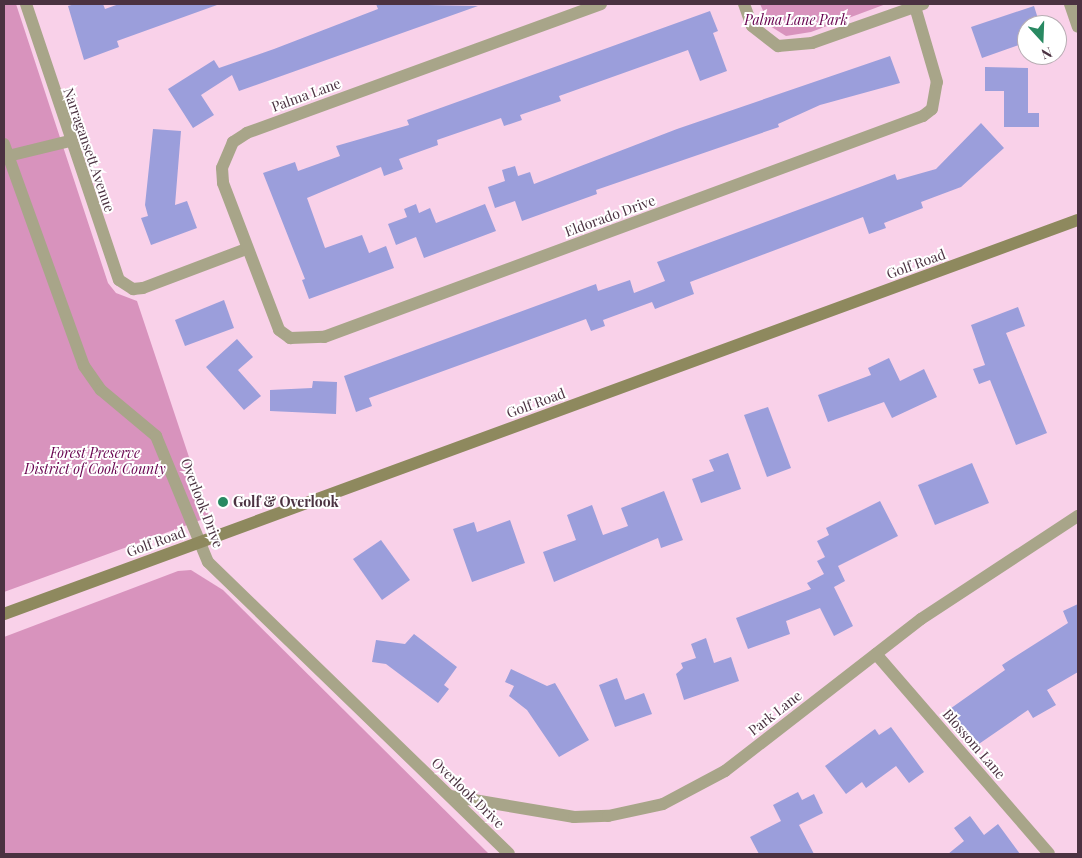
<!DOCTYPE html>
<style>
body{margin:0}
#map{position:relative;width:1082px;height:858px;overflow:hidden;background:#f9d1e9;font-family:"Playfair Display",serif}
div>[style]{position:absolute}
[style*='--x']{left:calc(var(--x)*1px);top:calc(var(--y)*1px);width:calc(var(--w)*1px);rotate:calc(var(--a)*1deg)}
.green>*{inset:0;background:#d893bd}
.building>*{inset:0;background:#9b9edb}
.minor>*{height:12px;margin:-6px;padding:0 6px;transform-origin:6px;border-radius:6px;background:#a8a589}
.secondary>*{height:12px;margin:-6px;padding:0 6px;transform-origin:6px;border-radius:6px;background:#8e895e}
.dots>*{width:14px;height:14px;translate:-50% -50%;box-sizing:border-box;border:2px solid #fff;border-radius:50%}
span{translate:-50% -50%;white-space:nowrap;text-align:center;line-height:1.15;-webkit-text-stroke:4px #fff;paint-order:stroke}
.park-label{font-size:14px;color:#68034f;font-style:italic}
.street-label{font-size:14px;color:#4b3241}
.poi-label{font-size:14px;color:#4b3241;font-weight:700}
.left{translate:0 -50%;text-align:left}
.frame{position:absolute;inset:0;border:5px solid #4b3241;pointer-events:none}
.north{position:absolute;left:1017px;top:15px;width:50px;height:50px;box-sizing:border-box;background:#fff;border:1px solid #b7adb3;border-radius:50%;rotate:160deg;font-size:14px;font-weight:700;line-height:20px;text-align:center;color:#4b3241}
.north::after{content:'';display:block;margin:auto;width:18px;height:22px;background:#298962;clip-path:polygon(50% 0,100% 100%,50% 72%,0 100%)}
</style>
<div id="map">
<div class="green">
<i style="clip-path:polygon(4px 4px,16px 4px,108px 283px,116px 293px,137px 301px,209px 517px,4px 592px)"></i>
<i style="clip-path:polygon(760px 4px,886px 4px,811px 32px,786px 36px,770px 26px)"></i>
<i style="clip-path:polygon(191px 570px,223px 590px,489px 854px,4px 854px,4px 637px,178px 571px)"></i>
</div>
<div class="building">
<i style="clip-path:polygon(75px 4px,103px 4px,105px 9px,119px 4px,217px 5px,117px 41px,119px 47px,84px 60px,68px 6px)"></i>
<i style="clip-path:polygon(376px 4px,478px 6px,239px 91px,232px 75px,201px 95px,214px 115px,193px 128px,168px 89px,214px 60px,219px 68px,274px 49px,378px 9px)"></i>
<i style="clip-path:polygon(1034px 6px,1040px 25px,1027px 25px,1027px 42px,982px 58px,971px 27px)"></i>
<i style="clip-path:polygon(710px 11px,718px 31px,713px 33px,727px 71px,700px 81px,688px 50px,559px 96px,561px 101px,520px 115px,522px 120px,504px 126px,501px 118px,437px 140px,438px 145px,399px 159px,403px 169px,384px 176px,381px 167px,307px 198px,325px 248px,362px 235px,369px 253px,386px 246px,394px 268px,309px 299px,302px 280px,305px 279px,263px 173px,295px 162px,298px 171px,340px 156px,336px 146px,409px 125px,407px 120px)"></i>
<i style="clip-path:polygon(890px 56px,900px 83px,820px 105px,778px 124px,779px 127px,596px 190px,597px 194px,522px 221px,515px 201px,495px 208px,488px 187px,505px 181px,502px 170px,515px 166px,518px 176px,530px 172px,534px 184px,677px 129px)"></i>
<i style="clip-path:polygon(985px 67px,1028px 68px,1028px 113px,1039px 113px,1039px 127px,1004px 127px,1004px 91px,985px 91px)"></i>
<i style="clip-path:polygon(981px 123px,1004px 148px,961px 187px,921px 202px,923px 208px,884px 223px,886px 228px,869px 234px,863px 217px,690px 282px,694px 294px,655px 309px,652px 302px,603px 320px,605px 326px,591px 331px,586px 319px,369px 398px,372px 406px,356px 412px,344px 376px,596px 284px,598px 291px,630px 280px,634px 293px,665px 281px,657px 262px,895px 174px,897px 180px,936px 169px)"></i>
<i style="clip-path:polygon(153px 129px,181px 131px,175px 205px,187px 201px,197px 228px,151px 245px,141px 218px,148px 216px,145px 205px)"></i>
<i style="clip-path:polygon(416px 204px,419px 213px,430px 208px,436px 223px,485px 204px,496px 231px,424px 258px,416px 237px,396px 245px,388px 224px,407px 217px,404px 209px)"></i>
<i style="clip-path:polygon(224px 300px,234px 328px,185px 346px,175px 320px)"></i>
<i style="clip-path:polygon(1018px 307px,1025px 326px,1006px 333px,1047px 433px,1016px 445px,990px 380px,979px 384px,973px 369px,985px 365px,971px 325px)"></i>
<i style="clip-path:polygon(237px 339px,253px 357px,238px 370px,261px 396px,244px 410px,206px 367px)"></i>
<i style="clip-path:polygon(889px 358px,900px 381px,924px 369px,937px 397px,892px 418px,884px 402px,828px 422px,818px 395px,871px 375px,868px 368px)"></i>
<i style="clip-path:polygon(313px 381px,337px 382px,336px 414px,270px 411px,270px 390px,312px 388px)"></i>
<i style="clip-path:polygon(768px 407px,791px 468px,767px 477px,744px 415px)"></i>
<i style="clip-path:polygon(728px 453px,741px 489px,701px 503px,692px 479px,714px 471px,709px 460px)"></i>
<i style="clip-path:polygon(972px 463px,989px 503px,935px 525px,918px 485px)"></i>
<i style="clip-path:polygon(664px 491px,683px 540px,661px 548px,658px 538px,554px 582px,543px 552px,576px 540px,567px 515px,592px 505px,603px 535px,628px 526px,621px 508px)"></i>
<i style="clip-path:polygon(880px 501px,898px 536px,838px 566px,845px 581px,834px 587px,853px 626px,834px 636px,820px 608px,786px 621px,790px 634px,748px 649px,736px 618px,811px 589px,807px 583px,824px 574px,817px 561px,825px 557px,817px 541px,829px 535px,826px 528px)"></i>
<i style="clip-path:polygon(510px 520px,525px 563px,472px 582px,453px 529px,474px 522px,477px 532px)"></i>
<i style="clip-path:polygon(381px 540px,410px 580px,382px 600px,353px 559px)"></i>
<i style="clip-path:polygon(1078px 604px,1078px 672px,1047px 690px,1056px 705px,1033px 718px,1028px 710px,973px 748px,947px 711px,1005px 670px,1002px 665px,1068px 623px,1063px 611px)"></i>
<i style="clip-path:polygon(414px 634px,457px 667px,444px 685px,449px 689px,438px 703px,386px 664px,372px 662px,376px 640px,405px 644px)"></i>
<i style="clip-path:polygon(706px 638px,714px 663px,731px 657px,739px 681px,684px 700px,676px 674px,683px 668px,681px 663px,696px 658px,691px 644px)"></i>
<i style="clip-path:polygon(511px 669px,547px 686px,555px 683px,589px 740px,559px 757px,527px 710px,509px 696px,514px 686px,505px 682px)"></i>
<i style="clip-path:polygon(617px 678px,625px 700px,644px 693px,652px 714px,615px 727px,599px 685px)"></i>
<i style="clip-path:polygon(891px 727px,924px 772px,909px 783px,896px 766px,866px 788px,862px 782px,846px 794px,825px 766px,875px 729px,879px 735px)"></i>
<i style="clip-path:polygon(798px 792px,802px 800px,814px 794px,823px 813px,799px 825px,814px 854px,759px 854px,750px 837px,781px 821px,773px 805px)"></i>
<i style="clip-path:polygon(970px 816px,984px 835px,998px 824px,1020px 854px,948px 854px,964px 841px,954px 828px)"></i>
</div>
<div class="minor">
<i style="--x:26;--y:4;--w:291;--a:71.4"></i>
<i style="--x:119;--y:280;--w:17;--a:33"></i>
<i style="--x:133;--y:289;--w:10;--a:-6"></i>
<i style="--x:143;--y:288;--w:110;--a:-20.7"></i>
<i style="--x:601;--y:4;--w:377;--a:160"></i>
<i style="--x:247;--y:133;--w:17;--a:147"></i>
<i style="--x:233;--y:142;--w:28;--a:113"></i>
<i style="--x:222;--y:168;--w:15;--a:86"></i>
<i style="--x:223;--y:183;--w:157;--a:69.1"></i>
<i style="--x:279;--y:330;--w:14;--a:36"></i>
<i style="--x:290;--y:338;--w:34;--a:-2"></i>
<i style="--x:324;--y:337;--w:638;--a:-20.25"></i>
<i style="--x:923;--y:116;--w:11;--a:-38"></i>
<i style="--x:932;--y:109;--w:27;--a:-80"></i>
<i style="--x:937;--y:82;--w:78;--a:-106.3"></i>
<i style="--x:744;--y:4;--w:23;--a:70"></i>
<i style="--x:752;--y:26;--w:33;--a:38"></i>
<i style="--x:778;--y:46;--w:34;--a:-5"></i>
<i style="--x:812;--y:43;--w:118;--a:-19.4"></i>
<i style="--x:1070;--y:4;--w:24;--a:71"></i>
<i style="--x:4;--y:144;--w:236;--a:70.2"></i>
<i style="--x:84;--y:366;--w:29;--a:55"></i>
<i style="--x:101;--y:390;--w:72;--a:39.9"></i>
<i style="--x:156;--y:436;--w:136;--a:67.6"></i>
<i style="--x:208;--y:562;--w:419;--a:44.1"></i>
<i style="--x:8;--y:156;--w:64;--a:-13.6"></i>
<i style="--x:876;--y:654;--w:264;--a:49.1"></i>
<i style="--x:450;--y:796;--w:126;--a:9.6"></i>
<i style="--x:574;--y:817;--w:34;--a:-2"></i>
<i style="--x:608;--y:816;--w:56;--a:-12.3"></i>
<i style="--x:663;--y:804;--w:70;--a:-28"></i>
<i style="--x:725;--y:771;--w:248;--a:-37.8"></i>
<i style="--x:921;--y:619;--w:188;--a:-33.3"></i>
</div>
<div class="secondary">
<i style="--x:4;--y:614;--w:1144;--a:-20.15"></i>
</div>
<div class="dots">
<i style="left:223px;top:502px;background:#298962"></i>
</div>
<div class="park-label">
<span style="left:796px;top:20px">Palma Lane Park</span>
<span style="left:95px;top:461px">Forest Preserve<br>District of Cook County</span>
</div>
<div class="street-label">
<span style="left:306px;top:95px;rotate:-20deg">Palma Lane</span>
<span style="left:89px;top:150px;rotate:71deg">Narragansett Avenue</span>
<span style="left:610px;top:216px;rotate:-20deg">Eldorado Drive</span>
<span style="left:916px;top:264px;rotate:-20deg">Golf Road</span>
<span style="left:536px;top:403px;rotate:-20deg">Golf Road</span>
<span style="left:202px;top:503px;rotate:69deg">Overlook Drive</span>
<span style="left:156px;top:542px;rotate:-20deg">Golf Road</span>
<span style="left:775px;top:713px;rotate:-38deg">Park Lane</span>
<span style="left:974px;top:744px;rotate:49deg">Blossom Lane</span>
<span style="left:468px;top:793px;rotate:44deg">Overlook Drive</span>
</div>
<div class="poi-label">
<span class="left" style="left:233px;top:502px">Golf &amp; Overlook</span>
</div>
<div class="frame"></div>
<div class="north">N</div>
</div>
